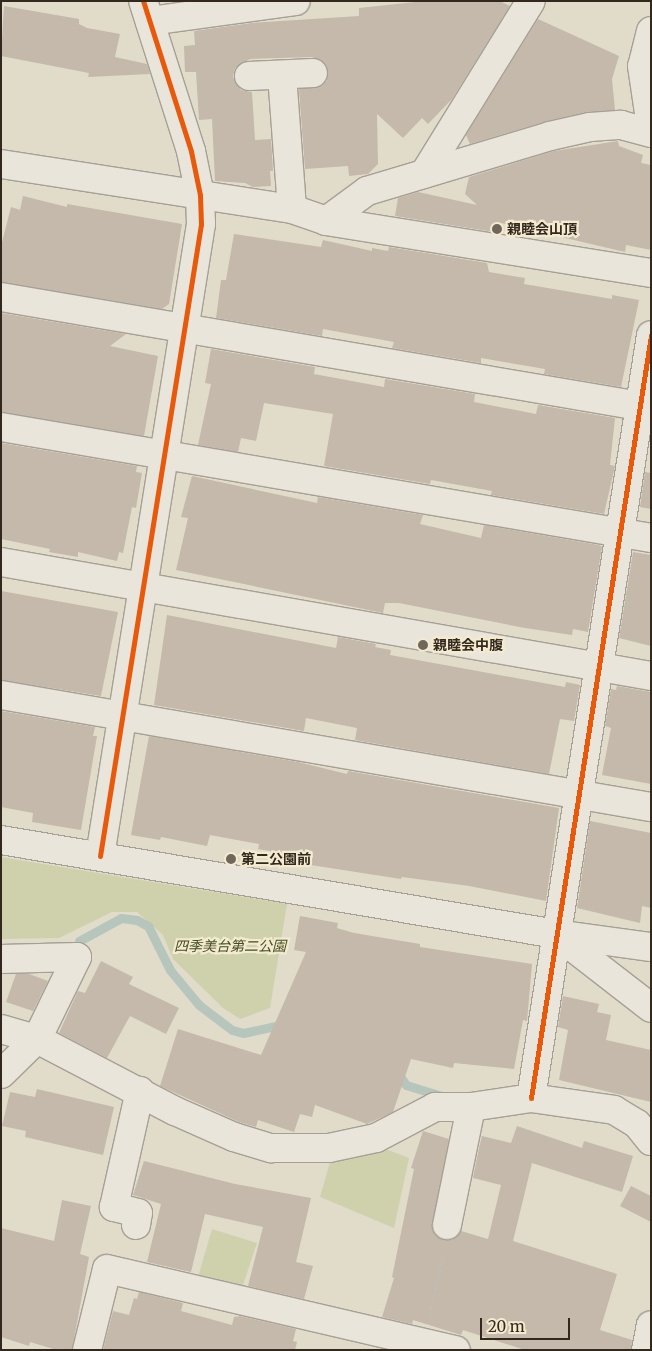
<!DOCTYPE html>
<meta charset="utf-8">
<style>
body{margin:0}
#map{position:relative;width:652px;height:1351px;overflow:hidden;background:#e1dbca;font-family:Merriweather,"Noto Sans JP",serif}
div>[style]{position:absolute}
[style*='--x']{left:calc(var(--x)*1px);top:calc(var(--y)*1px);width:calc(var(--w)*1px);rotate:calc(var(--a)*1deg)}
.green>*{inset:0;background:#cfd1ad}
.stream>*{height:9px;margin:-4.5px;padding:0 4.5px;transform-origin:4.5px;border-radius:4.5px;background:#b6c6bc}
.building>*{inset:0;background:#c4b9ab}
.path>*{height:3px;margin-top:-1.5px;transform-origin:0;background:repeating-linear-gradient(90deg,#c2bcb2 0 4px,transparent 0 6.5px)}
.roads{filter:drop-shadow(1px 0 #a6a094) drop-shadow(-1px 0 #a6a094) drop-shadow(0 1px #a6a094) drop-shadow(0 -1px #a6a094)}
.minor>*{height:28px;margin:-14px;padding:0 14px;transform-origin:14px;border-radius:14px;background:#e9e5db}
.cycleway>*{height:5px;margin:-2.5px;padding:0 2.5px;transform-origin:2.5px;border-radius:2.5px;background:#e8590c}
.dots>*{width:14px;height:14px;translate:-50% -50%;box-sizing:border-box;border:2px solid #f3eacf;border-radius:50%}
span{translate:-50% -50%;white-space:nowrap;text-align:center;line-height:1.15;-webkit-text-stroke:4.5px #f3eacf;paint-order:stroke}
.poi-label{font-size:14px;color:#33281d;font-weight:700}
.left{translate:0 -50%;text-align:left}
.park-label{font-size:14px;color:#424f24;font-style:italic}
.frame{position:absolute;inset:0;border:2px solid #33281d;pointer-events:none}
.scale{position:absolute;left:480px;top:1318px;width:90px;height:22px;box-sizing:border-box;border:2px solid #33281d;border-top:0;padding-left:6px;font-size:15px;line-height:18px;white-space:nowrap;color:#33281d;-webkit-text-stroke:4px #f3eacf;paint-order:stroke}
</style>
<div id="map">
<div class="green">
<i style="clip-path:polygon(1px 857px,287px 904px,270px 1008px,240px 1019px,223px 1008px,173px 959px,163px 935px,137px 912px,112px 912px,59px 938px,1px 939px)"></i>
<i style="clip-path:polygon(380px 1147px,409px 1158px,394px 1228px,320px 1197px,332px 1155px)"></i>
<i style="clip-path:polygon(212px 1229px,257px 1243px,241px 1291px,198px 1277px)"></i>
</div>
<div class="stream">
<i style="--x:79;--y:941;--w:48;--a:-28.7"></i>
<i style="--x:121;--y:918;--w:16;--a:7"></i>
<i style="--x:137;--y:920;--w:13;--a:29"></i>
<i style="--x:148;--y:926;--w:49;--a:63.4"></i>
<i style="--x:170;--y:970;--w:45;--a:50.4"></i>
<i style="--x:199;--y:1005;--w:41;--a:37.1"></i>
<i style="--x:232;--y:1030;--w:11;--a:15"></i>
<i style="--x:243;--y:1033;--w:43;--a:-12.1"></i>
<i style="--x:397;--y:1072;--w:16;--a:55"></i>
<i style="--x:406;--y:1085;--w:41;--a:17.1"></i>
</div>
<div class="building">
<i style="clip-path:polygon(425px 1px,500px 1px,510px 6px,452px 99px,428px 124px,422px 118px,403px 138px,377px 114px,378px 164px,368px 174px,349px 176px,348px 166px,305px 169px,299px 89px,322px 86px,327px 80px,326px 65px,312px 57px,250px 59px,235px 68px,233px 77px,241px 90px,252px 92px,255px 140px,271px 139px,273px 171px,270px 171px,271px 186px,253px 187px,245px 183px,215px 181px,212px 119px,199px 120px,196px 72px,185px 72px,184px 46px,195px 45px,194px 31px,252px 23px,359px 16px,359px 8px)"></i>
<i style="clip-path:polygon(4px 6px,79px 19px,79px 24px,87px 28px,120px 34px,115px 57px,147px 64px,150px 74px,88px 77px,89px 73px,1px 56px)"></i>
<i style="clip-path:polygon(538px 19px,619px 56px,612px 79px,615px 110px,587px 112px,547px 121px,470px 144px,466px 135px)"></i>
<i style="clip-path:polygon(618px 141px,619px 146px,643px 155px,641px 163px,651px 165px,651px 250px,626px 245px,625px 252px,497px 222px,494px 232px,395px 216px,398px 198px,418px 192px,477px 205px,465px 194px,469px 177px,554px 151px)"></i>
<i style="clip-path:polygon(23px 196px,67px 207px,67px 204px,182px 224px,169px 304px,162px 309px,1px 282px,1px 246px,11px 207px,20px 210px)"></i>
<i style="clip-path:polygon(234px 234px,321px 247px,323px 240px,372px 251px,372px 248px,388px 251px,389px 247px,487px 263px,489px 272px,525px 278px,524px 284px,612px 299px,612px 295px,639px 300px,621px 387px,544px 374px,545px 369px,481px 358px,481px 363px,392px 348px,394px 342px,323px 329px,322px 336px,216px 318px,221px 280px,226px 280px)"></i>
<i style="clip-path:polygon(1px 313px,126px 334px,110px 346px,158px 356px,144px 436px,1px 412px)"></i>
<i style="clip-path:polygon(211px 349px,315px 367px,314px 374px,384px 387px,385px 379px,475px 394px,474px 402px,536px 414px,538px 405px,615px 418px,610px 465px,615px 466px,604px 514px,491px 495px,492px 491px,431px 480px,430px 484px,324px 466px,333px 414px,264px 403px,256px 441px,241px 438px,238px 452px,198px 445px,211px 384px,205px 383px)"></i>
<i style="clip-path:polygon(1px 443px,137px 466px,136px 472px,142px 473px,136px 508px,132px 507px,123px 553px,119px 552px,117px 561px,78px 552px,78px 557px,49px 552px,50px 549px,1px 539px)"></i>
<i style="clip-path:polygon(645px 472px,651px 473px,651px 509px,640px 507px)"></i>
<i style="clip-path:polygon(192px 476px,317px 503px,318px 497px,423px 515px,420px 524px,481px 538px,484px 525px,599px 545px,602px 547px,588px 632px,573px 629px,572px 635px,525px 628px,399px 603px,385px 603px,383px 613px,176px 570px,188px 518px,181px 517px)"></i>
<i style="clip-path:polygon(633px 552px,651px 555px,651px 646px,619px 638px)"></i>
<i style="clip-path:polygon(1px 591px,118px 612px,101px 696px,1px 680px)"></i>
<i style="clip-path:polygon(167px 615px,336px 648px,338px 637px,376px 644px,375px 647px,391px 650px,390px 655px,565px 687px,566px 682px,580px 685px,574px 721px,560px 719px,549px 774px,355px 740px,357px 728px,306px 718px,304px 731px,154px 705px)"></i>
<i style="clip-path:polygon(617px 686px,651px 692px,651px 784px,602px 775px,611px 728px,605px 726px,611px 689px,616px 690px)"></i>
<i style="clip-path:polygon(1px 711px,95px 727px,93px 736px,97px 736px,81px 830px,32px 822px,33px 813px,1px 807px)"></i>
<i style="clip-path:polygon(149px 736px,298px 762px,347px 774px,348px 771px,559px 808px,546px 901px,469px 886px,402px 877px,401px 879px,304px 864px,305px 857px,258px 849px,259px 844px,210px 835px,207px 846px,161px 837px,160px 840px,131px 835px)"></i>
<i style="clip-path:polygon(590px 821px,651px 833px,651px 908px,642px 906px,640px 923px,577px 908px)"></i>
<i style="clip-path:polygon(300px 916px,338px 923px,337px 928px,354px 933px,420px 944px,420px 947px,532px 964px,527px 1021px,523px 1020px,514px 1069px,454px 1063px,453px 1068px,411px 1059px,393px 1112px,367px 1124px,315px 1105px,312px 1117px,300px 1114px,294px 1132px,258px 1120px,256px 1127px,239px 1122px,160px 1086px,178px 1029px,261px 1055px,306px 952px,294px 950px)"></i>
<i style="clip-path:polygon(101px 961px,133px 977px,129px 984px,179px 1008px,166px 1034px,130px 1016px,107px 1058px,59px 1033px,78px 991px,85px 993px)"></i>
<i style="clip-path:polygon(16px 974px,29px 974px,48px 981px,33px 1011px,6px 1002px)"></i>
<i style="clip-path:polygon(563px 996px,599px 1004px,597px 1012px,611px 1015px,606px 1040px,651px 1050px,651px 1102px,559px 1080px,568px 1030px,558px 1027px)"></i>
<i style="clip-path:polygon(37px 1089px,114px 1107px,103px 1155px,25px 1137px,26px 1131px,2px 1126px,10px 1092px,35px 1097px)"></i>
<i style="clip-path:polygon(517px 1126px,582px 1148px,584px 1141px,633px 1156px,622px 1192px,532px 1163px,513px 1241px,617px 1274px,600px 1330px,632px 1340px,631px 1350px,525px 1350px,463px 1330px,461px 1335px,413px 1320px,412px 1324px,382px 1317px,394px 1278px,392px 1277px,414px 1169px,411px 1168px,423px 1131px,449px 1139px,432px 1230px,444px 1240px,452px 1240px,461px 1231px,488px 1239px,501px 1185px,473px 1178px,479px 1148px,482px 1136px,511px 1143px)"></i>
<i style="clip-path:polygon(144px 1161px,235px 1184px,311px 1198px,296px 1262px,313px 1266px,304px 1299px,248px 1286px,263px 1227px,205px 1214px,191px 1272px,147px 1262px,161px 1204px,133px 1195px)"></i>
<i style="clip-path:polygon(631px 1186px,651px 1196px,651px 1222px,620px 1206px)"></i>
<i style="clip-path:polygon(62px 1200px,91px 1206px,80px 1254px,89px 1257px,72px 1350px,57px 1350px,30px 1342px,29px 1346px,1px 1337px,1px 1228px,54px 1241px)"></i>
<i style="clip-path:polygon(139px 1292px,183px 1303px,181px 1311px,232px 1325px,234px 1317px,240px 1316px,296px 1329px,293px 1341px,297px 1342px,295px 1350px,103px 1350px,113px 1311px,129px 1315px,134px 1298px,137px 1299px)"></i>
</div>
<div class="path">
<i style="--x:429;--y:1316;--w:64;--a:-76.4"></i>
</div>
<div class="roads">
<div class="minor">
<i style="--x:150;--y:21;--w:147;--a:-7.8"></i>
<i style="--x:651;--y:31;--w:36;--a:104"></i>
<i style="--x:642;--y:66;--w:61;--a:81.5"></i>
<i style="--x:282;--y:75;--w:134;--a:85.7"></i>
<i style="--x:249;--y:76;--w:64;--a:-2.7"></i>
<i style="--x:1;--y:164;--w:294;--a:8.8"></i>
<i style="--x:292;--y:209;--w:36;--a:19"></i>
<i style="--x:326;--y:221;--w:329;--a:9.1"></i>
<i style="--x:424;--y:174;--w:203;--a:-58.3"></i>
<i style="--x:326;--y:221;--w:51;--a:-36.2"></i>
<i style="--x:367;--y:191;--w:191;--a:-16.7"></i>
<i style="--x:550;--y:136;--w:41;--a:-12.7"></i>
<i style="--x:590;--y:127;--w:31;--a:-4"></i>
<i style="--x:621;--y:125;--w:31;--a:15"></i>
<i style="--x:1;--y:297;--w:659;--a:9.69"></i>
<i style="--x:1;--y:427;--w:659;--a:9.69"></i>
<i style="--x:1;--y:562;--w:660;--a:9.95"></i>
<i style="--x:1;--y:695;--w:660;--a:9.78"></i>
<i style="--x:1;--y:840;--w:563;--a:9.61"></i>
<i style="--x:556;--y:934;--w:96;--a:7.8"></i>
<i style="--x:100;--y:856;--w:640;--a:-80.92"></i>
<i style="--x:201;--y:224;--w:29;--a:-92"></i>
<i style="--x:200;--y:195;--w:45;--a:-101.6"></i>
<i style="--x:191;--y:151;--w:157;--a:-107.7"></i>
<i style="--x:557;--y:935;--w:119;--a:37.8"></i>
<i style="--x:1;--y:959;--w:76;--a:-1.5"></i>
<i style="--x:77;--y:957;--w:91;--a:116"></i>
<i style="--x:37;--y:1039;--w:50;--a:135.8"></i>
<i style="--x:1;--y:1029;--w:37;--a:16"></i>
<i style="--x:37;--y:1039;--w:156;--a:27.6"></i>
<i style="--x:175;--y:1111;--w:64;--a:23.8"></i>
<i style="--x:234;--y:1137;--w:39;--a:17"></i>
<i style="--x:271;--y:1148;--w:58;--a:0"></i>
<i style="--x:329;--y:1148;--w:48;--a:-12"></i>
<i style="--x:376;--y:1138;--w:67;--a:-27.7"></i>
<i style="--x:435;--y:1107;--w:36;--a:0"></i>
<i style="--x:471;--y:1107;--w:61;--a:-8.5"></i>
<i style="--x:531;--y:1098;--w:84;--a:8.2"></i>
<i style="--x:614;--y:1110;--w:27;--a:31"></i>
<i style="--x:637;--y:1124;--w:22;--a:51"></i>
<i style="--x:531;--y:1098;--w:772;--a:-81.06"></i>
<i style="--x:136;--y:1225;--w:12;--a:-81"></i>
<i style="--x:138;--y:1213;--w:25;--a:-166"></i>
<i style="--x:114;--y:1207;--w:119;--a:-77.4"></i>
<i style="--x:447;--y:1225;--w:120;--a:-78.5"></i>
<i style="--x:87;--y:1350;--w:83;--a:-76.1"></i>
<i style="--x:107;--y:1269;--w:358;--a:13.1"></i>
<i style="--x:646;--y:1350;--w:25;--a:-79"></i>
</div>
</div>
<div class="cycleway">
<i style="--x:100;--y:856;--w:640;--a:-80.92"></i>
<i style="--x:201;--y:224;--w:29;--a:-92"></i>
<i style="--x:200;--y:195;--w:45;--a:-101.6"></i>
<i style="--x:191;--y:151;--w:157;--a:-107.7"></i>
<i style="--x:531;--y:1098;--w:772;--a:-81.06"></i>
</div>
<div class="dots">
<i style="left:497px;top:229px;background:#70675a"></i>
<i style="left:423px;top:645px;background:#70675a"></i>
<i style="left:231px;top:859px;background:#70675a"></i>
</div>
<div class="poi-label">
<span class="left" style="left:507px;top:229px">親睦会山頂</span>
<span class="left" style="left:433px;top:645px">親睦会中腹</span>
<span class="left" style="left:241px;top:859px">第二公園前</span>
</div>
<div class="park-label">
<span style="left:230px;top:946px">四季美台第二公園</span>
</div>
<div class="frame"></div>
<div class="scale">20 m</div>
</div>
